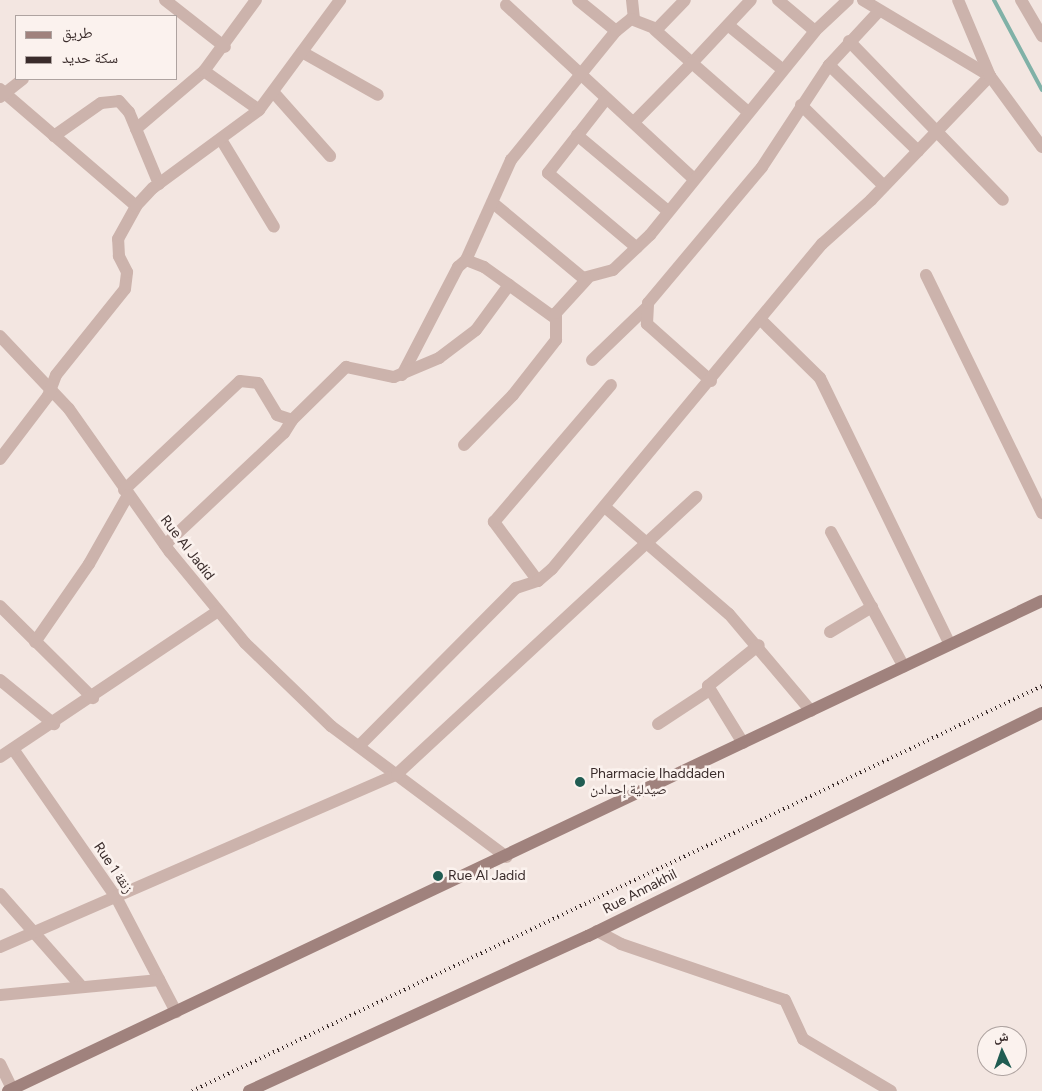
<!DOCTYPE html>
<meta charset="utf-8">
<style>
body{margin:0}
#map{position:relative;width:1042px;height:1091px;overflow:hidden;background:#f3e6e1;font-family:Figtree,"Noto Naskh Arabic",sans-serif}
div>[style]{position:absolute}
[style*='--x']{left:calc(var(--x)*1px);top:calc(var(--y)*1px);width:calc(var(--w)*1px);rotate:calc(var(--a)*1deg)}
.stream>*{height:4px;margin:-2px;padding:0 2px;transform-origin:2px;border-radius:2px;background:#80b1a7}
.street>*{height:12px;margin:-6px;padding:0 6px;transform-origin:6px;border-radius:6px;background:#ccb3ac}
.secondary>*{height:12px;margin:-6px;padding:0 6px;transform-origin:6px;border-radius:6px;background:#a0827d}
.rail>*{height:4px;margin-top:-2px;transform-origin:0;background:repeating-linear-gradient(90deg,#3a2c2b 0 1px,transparent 0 5px)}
.dots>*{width:14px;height:14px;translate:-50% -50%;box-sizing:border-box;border:2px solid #fbf2ee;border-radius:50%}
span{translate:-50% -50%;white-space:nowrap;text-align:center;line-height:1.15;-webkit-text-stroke:5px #fbf2ee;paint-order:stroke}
.street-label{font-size:14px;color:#3a2c2b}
.poi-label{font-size:14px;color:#3a2c2b}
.left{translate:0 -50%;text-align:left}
.legend{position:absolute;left:15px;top:15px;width:162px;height:65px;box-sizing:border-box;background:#fbf2ee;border:1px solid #aea3a0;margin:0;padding:6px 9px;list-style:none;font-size:15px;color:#3a2c2b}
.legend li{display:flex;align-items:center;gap:10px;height:25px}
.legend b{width:25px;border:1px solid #aea3a0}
.north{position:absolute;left:977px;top:1026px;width:50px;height:50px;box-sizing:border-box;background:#fbf2ee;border:1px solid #aea3a0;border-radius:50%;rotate:357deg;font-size:14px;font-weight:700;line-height:20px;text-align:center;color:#3a2c2b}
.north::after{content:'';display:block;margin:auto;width:18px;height:22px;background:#205c52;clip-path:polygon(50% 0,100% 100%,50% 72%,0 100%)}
</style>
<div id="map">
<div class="stream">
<i style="--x:994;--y:0;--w:102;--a:61.9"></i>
</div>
<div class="street">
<i style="--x:165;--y:0;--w:76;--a:38.1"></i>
<i style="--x:578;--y:0;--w:49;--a:39.2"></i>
<i style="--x:632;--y:0;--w:19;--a:84"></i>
<i style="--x:778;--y:0;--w:48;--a:40"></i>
<i style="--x:863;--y:0;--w:148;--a:30.9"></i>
<i style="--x:990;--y:76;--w:88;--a:53.8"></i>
<i style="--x:1021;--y:0;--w:42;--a:59.7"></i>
<i style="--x:506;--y:5;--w:255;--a:42.8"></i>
<i style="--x:728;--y:25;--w:71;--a:39.3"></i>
<i style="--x:655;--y:30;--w:50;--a:41.7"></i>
<i style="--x:692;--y:63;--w:86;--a:-46.9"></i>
<i style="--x:849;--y:41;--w:221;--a:45.9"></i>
<i style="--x:302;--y:52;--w:87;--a:29.5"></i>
<i style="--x:829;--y:65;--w:124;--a:44"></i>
<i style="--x:204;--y:71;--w:67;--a:35.3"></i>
<i style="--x:0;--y:89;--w:179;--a:40.7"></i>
<i style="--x:275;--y:94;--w:83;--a:48.4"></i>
<i style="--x:0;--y:97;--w:29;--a:-38"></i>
<i style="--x:606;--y:99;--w:94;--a:128.1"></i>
<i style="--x:548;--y:173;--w:116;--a:40.1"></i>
<i style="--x:801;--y:105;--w:116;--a:44.3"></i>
<i style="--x:634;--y:122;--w:83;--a:-45.5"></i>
<i style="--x:692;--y:63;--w:74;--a:41.2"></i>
<i style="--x:136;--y:129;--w:89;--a:-40.5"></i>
<i style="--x:204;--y:71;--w:88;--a:-53.8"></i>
<i style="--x:577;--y:135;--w:119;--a:39.9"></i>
<i style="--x:54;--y:136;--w:57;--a:-35.1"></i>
<i style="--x:101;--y:103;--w:18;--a:-6"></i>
<i style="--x:119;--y:101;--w:15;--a:48"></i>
<i style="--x:129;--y:112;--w:78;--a:67.4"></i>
<i style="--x:222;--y:141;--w:100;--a:58.8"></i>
<i style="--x:493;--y:203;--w:117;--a:39.8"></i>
<i style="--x:583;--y:278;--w:31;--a:-15"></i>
<i style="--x:613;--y:270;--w:51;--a:-43.4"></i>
<i style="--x:650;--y:235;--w:262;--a:-51"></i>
<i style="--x:815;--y:31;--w:45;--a:-43.2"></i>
<i style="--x:466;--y:260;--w:110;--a:-65.8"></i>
<i style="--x:511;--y:160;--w:166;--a:-50.9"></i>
<i style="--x:616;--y:31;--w:19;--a:-39"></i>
<i style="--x:631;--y:19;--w:28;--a:21"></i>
<i style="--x:657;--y:29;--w:40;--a:-46"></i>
<i style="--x:926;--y:275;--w:265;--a:64"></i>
<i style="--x:760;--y:319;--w:84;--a:44.5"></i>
<i style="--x:820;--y:378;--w:296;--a:64"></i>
<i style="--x:0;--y:336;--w:100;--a:46.6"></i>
<i style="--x:69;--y:409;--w:175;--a:54.8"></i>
<i style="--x:170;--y:552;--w:118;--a:50.5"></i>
<i style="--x:245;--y:643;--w:120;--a:44"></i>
<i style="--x:331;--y:726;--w:219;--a:36.7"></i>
<i style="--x:592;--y:360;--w:75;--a:-43.9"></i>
<i style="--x:402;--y:375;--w:122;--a:-62.6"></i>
<i style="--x:458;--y:267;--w:11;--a:-41"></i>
<i style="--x:466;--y:260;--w:19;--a:21"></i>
<i style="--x:484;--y:267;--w:87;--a:35.7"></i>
<i style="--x:711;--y:381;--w:86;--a:-138.3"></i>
<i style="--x:647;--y:324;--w:21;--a:-87"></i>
<i style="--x:648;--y:303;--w:177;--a:-50"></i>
<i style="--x:762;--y:167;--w:122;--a:-56.7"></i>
<i style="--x:829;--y:65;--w:74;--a:-47.2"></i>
<i style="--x:464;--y:445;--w:70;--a:-45.6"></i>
<i style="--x:513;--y:395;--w:70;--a:-52"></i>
<i style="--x:556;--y:340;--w:27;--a:-90"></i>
<i style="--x:556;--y:313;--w:47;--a:-47.6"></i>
<i style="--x:0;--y:459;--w:79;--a:-52.7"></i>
<i style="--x:48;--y:396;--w:22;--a:-69"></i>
<i style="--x:56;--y:375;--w:110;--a:-51.3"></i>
<i style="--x:125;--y:289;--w:17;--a:-83"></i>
<i style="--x:127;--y:272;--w:18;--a:-117"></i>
<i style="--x:119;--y:256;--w:17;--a:-93"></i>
<i style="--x:118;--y:239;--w:38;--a:-61"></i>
<i style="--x:136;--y:206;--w:25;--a:-47"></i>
<i style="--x:153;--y:188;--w:132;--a:-36.3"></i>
<i style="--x:259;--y:110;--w:137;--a:-53.6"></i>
<i style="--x:124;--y:490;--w:159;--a:-43.2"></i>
<i style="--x:240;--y:381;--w:18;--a:6"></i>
<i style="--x:258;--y:383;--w:37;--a:59"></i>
<i style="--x:277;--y:415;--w:16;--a:18"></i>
<i style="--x:292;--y:420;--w:76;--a:-44.5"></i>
<i style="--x:346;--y:367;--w:49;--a:11.8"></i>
<i style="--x:394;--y:377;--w:49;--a:-22.9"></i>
<i style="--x:439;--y:358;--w:46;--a:-37.1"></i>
<i style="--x:476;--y:330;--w:56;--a:-53.7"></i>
<i style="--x:606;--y:508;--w:162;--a:40.8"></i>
<i style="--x:729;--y:614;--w:127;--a:49.8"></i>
<i style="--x:831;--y:532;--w:153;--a:61.6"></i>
<i style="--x:165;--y:545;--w:163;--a:-43.3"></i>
<i style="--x:284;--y:433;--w:15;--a:-58"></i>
<i style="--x:538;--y:581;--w:74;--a:-126.7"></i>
<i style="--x:494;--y:522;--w:180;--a:-49.5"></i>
<i style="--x:0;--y:606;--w:131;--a:44.7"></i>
<i style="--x:830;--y:632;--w:49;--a:-30.8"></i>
<i style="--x:35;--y:642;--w:95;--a:-55.3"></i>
<i style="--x:89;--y:564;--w:79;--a:-60.5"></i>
<i style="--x:0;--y:680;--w:70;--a:39.2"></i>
<i style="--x:658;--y:724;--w:60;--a:-33.4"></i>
<i style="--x:743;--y:743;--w:67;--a:-121.6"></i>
<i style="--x:708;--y:686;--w:65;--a:-38.8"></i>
<i style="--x:359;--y:746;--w:223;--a:-45.2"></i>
<i style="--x:516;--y:588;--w:23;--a:-18"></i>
<i style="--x:538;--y:581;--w:18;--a:-41"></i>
<i style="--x:552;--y:569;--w:423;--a:-50.3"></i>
<i style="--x:822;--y:244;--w:66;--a:-41.9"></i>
<i style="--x:871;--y:200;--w:172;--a:-46.2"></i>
<i style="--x:990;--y:76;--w:82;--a:-112.8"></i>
<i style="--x:13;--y:749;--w:180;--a:55.2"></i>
<i style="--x:116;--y:897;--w:130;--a:62.4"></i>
<i style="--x:0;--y:757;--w:262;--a:-33.8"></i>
<i style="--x:0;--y:894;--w:123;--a:48.6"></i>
<i style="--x:597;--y:931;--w:27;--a:28"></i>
<i style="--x:621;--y:944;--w:173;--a:18.9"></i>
<i style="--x:785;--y:1000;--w:43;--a:65.2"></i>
<i style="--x:803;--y:1039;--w:102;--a:30.6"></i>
<i style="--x:0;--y:947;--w:433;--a:-23.5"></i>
<i style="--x:397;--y:774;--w:408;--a:-42.8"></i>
<i style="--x:0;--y:995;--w:160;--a:-5.4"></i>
<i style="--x:0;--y:1064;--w:28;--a:64"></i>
</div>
<div class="secondary">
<i style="--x:8;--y:1091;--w:1144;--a:-25.36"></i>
<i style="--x:249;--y:1091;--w:373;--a:-24.6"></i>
<i style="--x:588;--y:936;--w:506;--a:-26.16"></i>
</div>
<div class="rail">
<i style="--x:192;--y:1091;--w:942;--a:-25.48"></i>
</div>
<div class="dots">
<i style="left:580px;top:782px;background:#205c52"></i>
<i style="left:438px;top:876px;background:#205c52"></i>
</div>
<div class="street-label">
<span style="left:187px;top:548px;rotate:52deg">Rue Al Jadid</span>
<span style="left:113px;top:868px;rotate:56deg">Rue 1 زنقة</span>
<span style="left:640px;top:892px;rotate:-27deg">Rue Annakhil</span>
</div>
<div class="poi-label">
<span class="left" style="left:590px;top:782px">Pharmacie Ihaddaden<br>صيدلية إحدادن</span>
<span class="left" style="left:448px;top:876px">Rue Al Jadid</span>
</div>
<ul class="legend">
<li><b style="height:6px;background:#a0827d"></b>طريق</li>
<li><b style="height:6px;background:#3a2c2b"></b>سكة حديد</li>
</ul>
<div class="north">ش</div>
</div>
